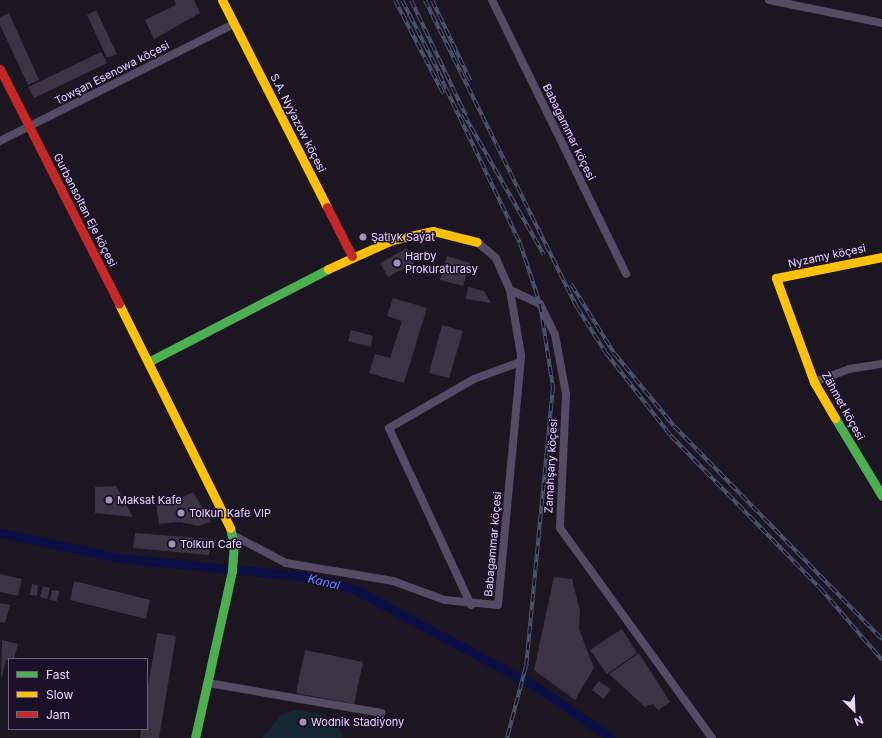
<!DOCTYPE html>
<meta charset="utf-8">
<style>
body{margin:0}
#map{position:relative;width:882px;height:738px;overflow:hidden;background:#1c1623;font-family:Inter,sans-serif}
div>[style]{position:absolute}
[style*='--x']{left:calc(var(--x)*1px);top:calc(var(--y)*1px);width:calc(var(--w)*1px);rotate:calc(var(--a)*1deg)}
.green>*{inset:0;background:#142631}
.canal>*{height:9px;margin:-4.5px;padding:0 4.5px;transform-origin:4.5px;border-radius:4.5px;background:#0c0e44}
.building>*{inset:0;background:#3c3445}
.street>*{height:8px;margin:-4px;padding:0 4px;transform-origin:4px;border-radius:4px;background:#544b64}
.fast>*{height:9px;margin:-4.5px;padding:0 4.5px;transform-origin:4.5px;border-radius:4.5px;background:#4caf50}
.slow>*{height:9px;margin:-4.5px;padding:0 4.5px;transform-origin:4.5px;border-radius:4.5px;background:#ffc107}
.jam>*{height:9px;margin:-4.5px;padding:0 4.5px;transform-origin:4.5px;border-radius:4.5px;background:#c62828}
.rail>*{height:4px;margin-top:-2px;transform-origin:0;background:repeating-linear-gradient(90deg,#1c1029 0 8px,#4d5670 0 16px);box-sizing:border-box;border-block:1px solid #4d5670}
.dots>*{width:11px;height:11px;translate:-50% -50%;box-sizing:border-box;border:2px solid #1c1029;border-radius:50%}
span{translate:-50% -50%;white-space:nowrap;text-align:center;line-height:1.15;-webkit-text-stroke:3px #1c1029;paint-order:stroke}
.street-label{font-size:11px;color:#e9d7ff}
.poi-label{font-size:11px;color:#e9d7ff}
.left{translate:0 -50%;text-align:left}
.water-label{font-size:12px;color:#6586ff;font-style:italic}
.legend{position:absolute;left:8px;top:658px;width:140px;height:72px;box-sizing:border-box;background:#1c1029;border:1px solid #6e607f;margin:0;padding:5px 7px;list-style:none;font-size:12px;color:#e9d7ff}
.legend li{display:flex;align-items:center;gap:8px;height:20px}
.legend b{width:20px;border:1px solid #6e607f}
.north{position:absolute;left:834px;top:690px;width:40px;height:40px;-webkit-text-stroke:3px #1c1029;paint-order:stroke;rotate:156deg;font-size:11px;font-weight:700;line-height:16px;text-align:center;color:#e9d7ff}
.north::after{content:'';display:block;margin:auto;width:14px;height:18px;background:#e9d7ff;clip-path:polygon(50% 0,100% 100%,50% 72%,0 100%)}
</style>
<div id="map">
<div class="green">
<i style="clip-path:polygon(296px 710px,324px 715px,339px 728px,344px 738px,262px 738px,282px 714px)"></i>
</div>
<div class="canal">
<i style="--x:0;--y:533;--w:122;--a:11.9"></i>
<i style="--x:119;--y:558;--w:182;--a:5.7"></i>
<i style="--x:300;--y:576;--w:56;--a:13.5"></i>
<i style="--x:354;--y:589;--w:208;--a:28.2"></i>
<i style="--x:537;--y:687;--w:90;--a:34.6"></i>
</div>
<div class="building">
<i style="clip-path:polygon(174px 0,194px 0,200px 13px,154px 39px,145px 20px,176px 5px)"></i>
<i style="clip-path:polygon(96px 10px,117px 54px,107px 58px,87px 15px)"></i>
<i style="clip-path:polygon(9px 13px,39px 80px,28px 85px,0 25px,0 17px)"></i>
<i style="clip-path:polygon(101px 52px,107px 63px,34px 98px,28px 87px)"></i>
<i style="clip-path:polygon(407px 248px,414px 263px,388px 277px,380px 263px)"></i>
<i style="clip-path:polygon(447px 256px,470px 263px,463px 286px,440px 280px)"></i>
<i style="clip-path:polygon(468px 287px,484px 291px,491px 303px,466px 299px)"></i>
<i style="clip-path:polygon(393px 298px,427px 308px,404px 383px,369px 373px,375px 354px,390px 358px,402px 321px,387px 316px)"></i>
<i style="clip-path:polygon(442px 325px,463px 331px,449px 378px,429px 373px)"></i>
<i style="clip-path:polygon(351px 330px,373px 336px,371px 347px,348px 341px)"></i>
<i style="clip-path:polygon(116px 486px,133px 517px,95px 513px,95px 487px)"></i>
<i style="clip-path:polygon(193px 492px,211px 522px,198px 526px,180px 522px,159px 524px,156px 504px,178px 500px)"></i>
<i style="clip-path:polygon(135px 533px,211px 539px,209px 555px,133px 548px)"></i>
<i style="clip-path:polygon(0 574px,22px 579px,18px 596px,0 592px)"></i>
<i style="clip-path:polygon(554px 577px,572px 579px,580px 611px,579px 629px,594px 668px,575px 700px,534px 670px)"></i>
<i style="clip-path:polygon(74px 581px,150px 600px,146px 619px,70px 600px)"></i>
<i style="clip-path:polygon(32px 584px,38px 585px,37px 596px,30px 595px)"></i>
<i style="clip-path:polygon(43px 586px,50px 588px,47px 599px,40px 597px)"></i>
<i style="clip-path:polygon(52px 590px,59px 591px,57px 601px,50px 600px)"></i>
<i style="clip-path:polygon(0 603px,10px 605px,5px 623px,0 622px)"></i>
<i style="clip-path:polygon(622px 629px,637px 653px,607px 674px,590px 650px)"></i>
<i style="clip-path:polygon(157px 633px,176px 636px,159px 738px,140px 738px,141px 729px,147px 729px,147px 693px)"></i>
<i style="clip-path:polygon(2px 640px,18px 644px,14px 659px,6px 660px,1px 679px)"></i>
<i style="clip-path:polygon(305px 650px,363px 662px,354px 704px,296px 693px)"></i>
<i style="clip-path:polygon(639px 653px,670px 702px,658px 710px,653px 704px,645px 707px,609px 674px)"></i>
<i style="clip-path:polygon(599px 681px,611px 689px,604px 699px,592px 690px)"></i>
</div>
<div class="street">
<i style="--x:492;--y:0;--w:305;--a:63.9"></i>
<i style="--x:769;--y:0;--w:115;--a:11.5"></i>
<i style="--x:0;--y:141;--w:262;--a:-26.6"></i>
<i style="--x:510;--y:290;--w:33;--a:25"></i>
<i style="--x:540;--y:304;--w:34;--a:64"></i>
<i style="--x:555;--y:335;--w:60;--a:79.4"></i>
<i style="--x:566;--y:394;--w:134;--a:92.6"></i>
<i style="--x:560;--y:528;--w:259;--a:54.1"></i>
<i style="--x:814;--y:382;--w:37;--a:-20"></i>
<i style="--x:849;--y:369;--w:33;--a:-9"></i>
<i style="--x:231;--y:534;--w:62;--a:27.8"></i>
<i style="--x:286;--y:563;--w:109;--a:9.5"></i>
<i style="--x:393;--y:581;--w:55;--a:20.1"></i>
<i style="--x:445;--y:600;--w:53;--a:5.4"></i>
<i style="--x:498;--y:605;--w:251;--a:-84.7"></i>
<i style="--x:521;--y:355;--w:66;--a:-99.6"></i>
<i style="--x:510;--y:290;--w:35;--a:-114"></i>
<i style="--x:496;--y:258;--w:25;--a:-140"></i>
<i style="--x:471;--y:605;--w:195;--a:-114.9"></i>
<i style="--x:389;--y:428;--w:98;--a:-30"></i>
<i style="--x:474;--y:379;--w:49;--a:-20.3"></i>
<i style="--x:208;--y:683;--w:176;--a:9.8"></i>
</div>
<div class="fast">
<i style="--x:148;--y:362;--w:203;--a:-27.3"></i>
<i style="--x:835;--y:418;--w:91;--a:58.9"></i>
<i style="--x:195;--y:738;--w:171;--a:-77.5"></i>
<i style="--x:232;--y:571;--w:26;--a:-86"></i>
<i style="--x:234;--y:545;--w:17;--a:-103"></i>
</div>
<div class="slow">
<i style="--x:222;--y:0;--w:232;--a:63.1"></i>
<i style="--x:328;--y:269;--w:70;--a:-24.4"></i>
<i style="--x:392;--y:240;--w:42;--a:-12.4"></i>
<i style="--x:433;--y:231;--w:45;--a:14"></i>
<i style="--x:119;--y:304;--w:250;--a:63.6"></i>
<i style="--x:835;--y:418;--w:42;--a:-120.3"></i>
<i style="--x:814;--y:382;--w:111;--a:-110.1"></i>
<i style="--x:776;--y:278;--w:108;--a:-11.2"></i>
</div>
<div class="jam">
<i style="--x:0;--y:69;--w:263;--a:63.1"></i>
<i style="--x:327;--y:207;--w:55;--a:63"></i>
</div>
<div class="rail">
<i style="--x:395;--y:0;--w:105;--a:62.7"></i>
<i style="--x:402;--y:0;--w:88;--a:62.9"></i>
<i style="--x:411;--y:0;--w:128;--a:64.6"></i>
<i style="--x:425;--y:0;--w:343;--a:63.7"></i>
<i style="--x:577;--y:307;--w:54;--a:57.8"></i>
<i style="--x:606;--y:353;--w:105;--a:51.9"></i>
<i style="--x:671;--y:436;--w:213;--a:45.6"></i>
<i style="--x:820;--y:588;--w:95;--a:49.3"></i>
<i style="--x:432;--y:0;--w:89;--a:64.6"></i>
<i style="--x:439;--y:74;--w:187;--a:64.4"></i>
<i style="--x:520;--y:243;--w:64;--a:71.8"></i>
<i style="--x:540;--y:304;--w:84;--a:81.1"></i>
<i style="--x:553;--y:387;--w:280;--a:95.5"></i>
<i style="--x:526;--y:666;--w:74;--a:104.8"></i>
<i style="--x:463;--y:113;--w:163;--a:60.3"></i>
<i style="--x:571;--y:284;--w:81;--a:58.1"></i>
<i style="--x:614;--y:353;--w:94;--a:50.6"></i>
<i style="--x:674;--y:426;--w:298;--a:45.7"></i>
</div>
<div class="dots">
<i style="left:363px;top:237px;background:#a193b2"></i>
<i style="left:397px;top:263px;background:#a193b2"></i>
<i style="left:109px;top:500px;background:#a193b2"></i>
<i style="left:181px;top:513px;background:#a193b2"></i>
<i style="left:172px;top:544px;background:#a193b2"></i>
<i style="left:303px;top:722px;background:#a193b2"></i>
</div>
<div class="street-label">
<span style="left:112px;top:73px;rotate:-27deg">Towşan Esenowa köçesi</span>
<span style="left:298px;top:123px;rotate:63deg">S.A. Nyýazow köçesi</span>
<span style="left:569px;top:132px;rotate:64deg">Babagammar köçesi</span>
<span style="left:85px;top:210px;rotate:63deg">Gurbansoltan Eje köçesi</span>
<span style="left:827px;top:256px;rotate:-12deg">Nyzamy köçesi</span>
<span style="left:843px;top:406px;rotate:61deg">Zähmet köçesi</span>
<span style="left:551px;top:466px;rotate:-87deg">Zamahşary köçesi</span>
<span style="left:493px;top:544px;rotate:-85deg">Babagammar köçesi</span>
</div>
<div class="poi-label">
<span class="left" style="left:371px;top:237px">Şatlyk Saýat</span>
<span class="left" style="left:405px;top:263px">Harby<br>Prokuraturasy</span>
<span class="left" style="left:117px;top:500px">Maksat Kafe</span>
<span class="left" style="left:189px;top:513px">Tolkun Kafe VIP</span>
<span class="left" style="left:180px;top:544px">Tolkun Cafe</span>
<span class="left" style="left:311px;top:722px">Wodnik Stadiýony</span>
</div>
<div class="water-label">
<span style="left:324px;top:582px;rotate:13deg">Kanal</span>
</div>
<ul class="legend">
<li><b style="height:5px;background:#4caf50"></b>Fast</li>
<li><b style="height:5px;background:#ffc107"></b>Slow</li>
<li><b style="height:5px;background:#c62828"></b>Jam</li>
</ul>
<div class="north">N</div>
</div>
